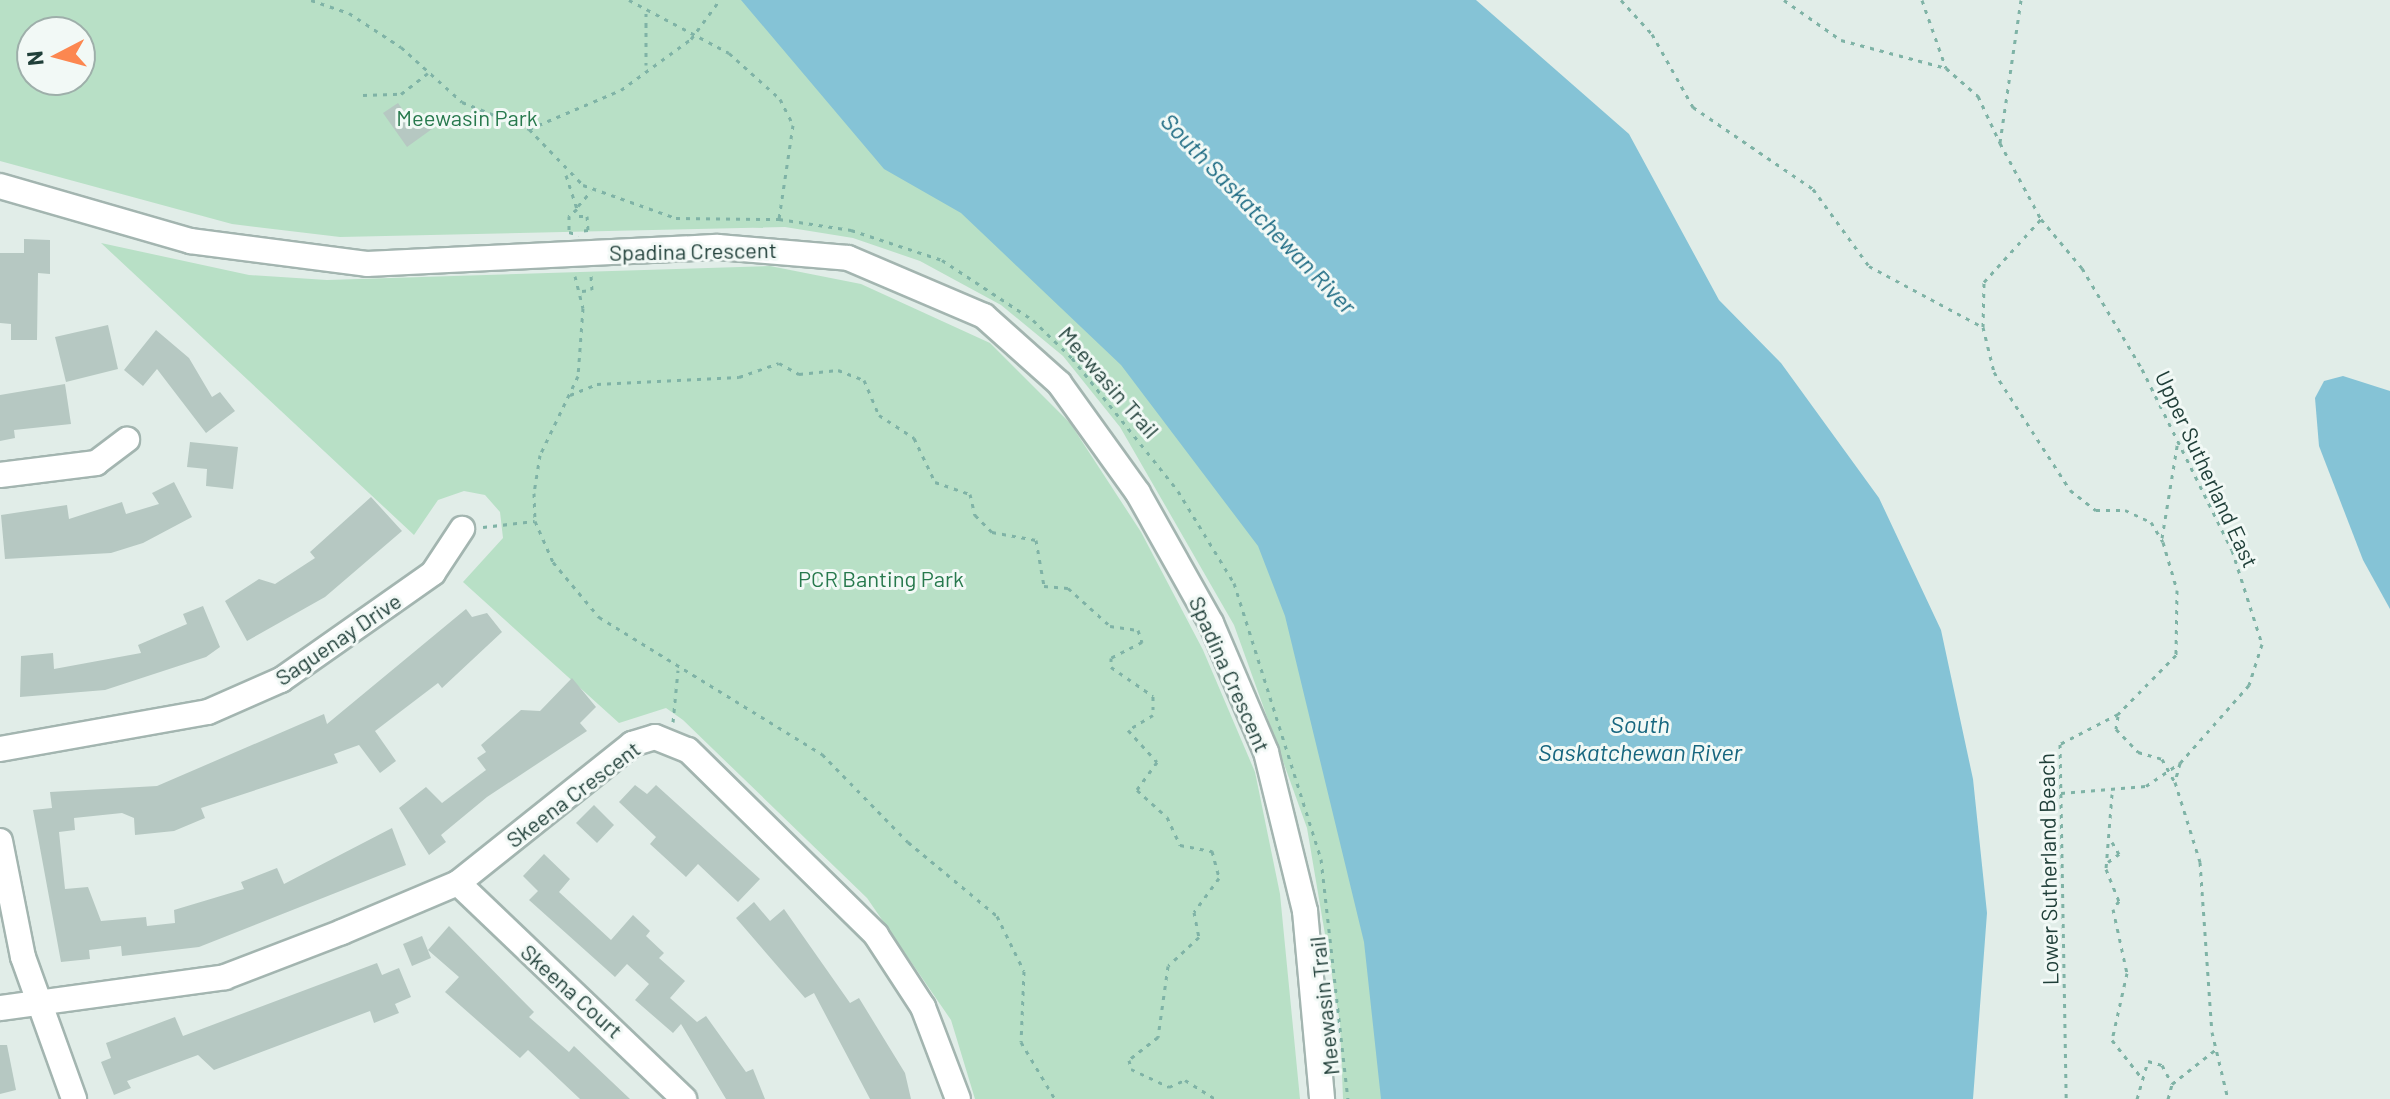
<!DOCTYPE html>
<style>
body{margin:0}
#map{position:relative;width:2390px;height:1099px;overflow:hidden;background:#e1ede8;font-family:Barlow,sans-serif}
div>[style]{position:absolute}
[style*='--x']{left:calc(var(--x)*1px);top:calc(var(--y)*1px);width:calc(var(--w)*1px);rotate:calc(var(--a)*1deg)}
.green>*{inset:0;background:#b8e0c6}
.water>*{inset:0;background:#85c3d6}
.building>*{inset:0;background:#b6c8c2}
.path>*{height:3px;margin-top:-1.5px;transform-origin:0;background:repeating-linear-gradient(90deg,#7fb3a6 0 4px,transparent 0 10px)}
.roads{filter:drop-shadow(2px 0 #a3b5b0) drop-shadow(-2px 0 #a3b5b0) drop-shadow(0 2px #a3b5b0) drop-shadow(0 -2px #a3b5b0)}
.minor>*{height:24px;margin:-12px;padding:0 12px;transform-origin:12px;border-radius:12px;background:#fff}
span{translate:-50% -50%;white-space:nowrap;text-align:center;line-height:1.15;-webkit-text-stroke:6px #f2f9f6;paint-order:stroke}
.park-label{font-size:22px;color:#27794d}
.street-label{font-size:22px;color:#203f39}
.water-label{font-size:24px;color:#16667f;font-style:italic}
.north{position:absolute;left:16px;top:16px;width:80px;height:80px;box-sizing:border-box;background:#f2f9f6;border:2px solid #9eafaa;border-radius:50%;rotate:264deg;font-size:22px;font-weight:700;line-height:32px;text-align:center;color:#203f39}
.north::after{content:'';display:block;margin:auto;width:28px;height:36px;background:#fc8750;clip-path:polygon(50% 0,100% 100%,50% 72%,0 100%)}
</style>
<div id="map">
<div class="green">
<i style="clip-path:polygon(evenodd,0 0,758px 0,1097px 317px,1281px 550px,1332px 738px,1393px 1099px,1343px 1099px,1340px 1023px,1307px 828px,1234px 625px,1120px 427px,1063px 356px,1001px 305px,920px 261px,853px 238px,785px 227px,340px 237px,232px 224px,0 161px,0 0,32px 32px,80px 32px,80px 80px,32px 80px,32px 32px)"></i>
<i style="clip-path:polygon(101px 243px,249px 275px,327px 280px,770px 266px,861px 284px,990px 343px,1070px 423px,1141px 532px,1203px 650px,1255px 772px,1280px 894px,1300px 1099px,975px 1099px,951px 1020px,867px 898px,683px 720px,666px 708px,619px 723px,463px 582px,503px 538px,500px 512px,485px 495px,464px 491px,438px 500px,414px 535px)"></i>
</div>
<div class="water">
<i style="clip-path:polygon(741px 0,1476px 0,1629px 134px,1719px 300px,1781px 363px,1879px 498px,1941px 630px,1973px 779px,1987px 913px,1973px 1099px,1381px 1099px,1364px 942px,1285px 616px,1258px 546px,1121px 365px,961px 213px,884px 169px)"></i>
<i style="clip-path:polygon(2343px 376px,2390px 391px,2390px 609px,2363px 560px,2319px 446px,2315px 398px,2324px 381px)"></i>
</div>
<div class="building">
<i style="clip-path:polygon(398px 103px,409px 119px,419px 112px,432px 129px,407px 147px,383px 113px)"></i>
<i style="clip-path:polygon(24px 239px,50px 240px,50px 274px,38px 273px,37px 340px,11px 340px,11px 324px,0 323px,0 253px,24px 253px)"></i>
<i style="clip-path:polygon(108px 325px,118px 369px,66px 382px,55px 337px)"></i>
<i style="clip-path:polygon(156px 330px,189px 358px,212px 397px,220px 392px,235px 411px,206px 433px,157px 369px,143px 386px,124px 370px)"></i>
<i style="clip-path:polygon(65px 384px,71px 424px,14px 430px,15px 438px,0 441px,0 395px)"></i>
<i style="clip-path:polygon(190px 442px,238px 447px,233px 489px,206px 486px,207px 469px,187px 467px)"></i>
<i style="clip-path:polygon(174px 482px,192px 517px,143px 543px,111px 553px,5px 559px,1px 515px,67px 505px,69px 519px,122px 502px,126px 514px,159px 504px,152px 493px)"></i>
<i style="clip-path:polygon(371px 497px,402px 531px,325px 597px,247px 641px,225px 601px,259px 579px,275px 584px,315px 558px,310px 552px)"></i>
<i style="clip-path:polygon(203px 606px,220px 647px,206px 657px,105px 690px,20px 697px,21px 656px,53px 653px,54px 669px,141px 653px,138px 645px,187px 624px,183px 614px)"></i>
<i style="clip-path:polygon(466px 609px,472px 617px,487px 613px,502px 632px,442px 688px,438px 683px,375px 731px,396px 761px,380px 773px,359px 745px,334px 754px,338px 763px,201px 808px,205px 818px,174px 831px,135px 835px,134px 818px,122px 813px,74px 818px,75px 830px,59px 832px,65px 889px,88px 887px,101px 921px,146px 917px,147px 926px,175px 923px,174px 910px,244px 889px,241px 882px,277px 868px,284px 884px,392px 828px,406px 865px,199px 947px,122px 956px,121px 946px,89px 950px,90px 959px,61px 962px,33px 810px,52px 808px,50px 792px,157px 786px,324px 714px,327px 724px)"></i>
<i style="clip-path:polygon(572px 678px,596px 707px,580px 723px,587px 731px,487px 797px,441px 835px,446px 842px,429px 855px,399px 808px,426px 787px,442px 803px,486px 770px,477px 758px,486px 752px,481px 745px,521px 710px,540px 711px)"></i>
<i style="clip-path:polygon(635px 785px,647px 794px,656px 785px,760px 879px,738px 902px,698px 864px,686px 877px,650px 844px,656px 837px,619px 802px)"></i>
<i style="clip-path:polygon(594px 805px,614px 825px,597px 843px,576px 823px)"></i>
<i style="clip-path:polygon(544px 854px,570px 879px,559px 892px,611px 940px,633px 915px,650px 931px,646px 936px,664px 953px,659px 958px,685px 981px,670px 998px,697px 1022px,706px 1016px,746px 1072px,753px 1069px,765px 1099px,726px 1099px,681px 1024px,673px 1033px,635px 1000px,649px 984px,627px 964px,615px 977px,529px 900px,538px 891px,523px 876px)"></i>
<i style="clip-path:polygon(754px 902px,770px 921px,784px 909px,850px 1003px,859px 998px,905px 1073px,911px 1099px,870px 1099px,814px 993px,805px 998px,736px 918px)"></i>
<i style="clip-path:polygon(449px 926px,534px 1012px,529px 1017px,569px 1052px,574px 1046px,630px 1099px,580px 1099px,528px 1050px,520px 1058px,445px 992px,459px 977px,428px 950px)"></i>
<i style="clip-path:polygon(422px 936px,431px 958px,412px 966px,403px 944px)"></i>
<i style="clip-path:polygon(377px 963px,382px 975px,399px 968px,411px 997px,395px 1004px,399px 1013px,374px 1023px,370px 1011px,214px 1070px,198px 1055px,127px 1081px,131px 1088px,114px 1095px,101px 1062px,111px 1058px,106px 1043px,175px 1017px,183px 1036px)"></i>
<i style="clip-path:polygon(0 1045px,7px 1045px,16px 1090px,0 1094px)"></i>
</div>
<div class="path">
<i style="--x:311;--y:0;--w:40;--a:18.9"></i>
<i style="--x:349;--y:13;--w:62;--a:33.2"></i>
<i style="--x:401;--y:47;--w:82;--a:42"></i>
<i style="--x:462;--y:102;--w:72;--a:21.9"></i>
<i style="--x:529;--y:129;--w:78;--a:46"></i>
<i style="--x:583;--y:185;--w:99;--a:19.5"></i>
<i style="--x:676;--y:218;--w:103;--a:0.6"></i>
<i style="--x:779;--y:219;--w:73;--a:8.7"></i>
<i style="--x:851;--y:230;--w:96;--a:18.2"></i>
<i style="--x:942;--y:260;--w:109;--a:33.4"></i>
<i style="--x:1033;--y:320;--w:54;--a:44.3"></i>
<i style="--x:1072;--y:358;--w:170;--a:51.4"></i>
<i style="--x:1178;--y:491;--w:108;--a:58.7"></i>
<i style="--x:1234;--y:583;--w:289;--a:72.5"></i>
<i style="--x:1321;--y:859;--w:242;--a:83.6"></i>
<i style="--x:629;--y:0;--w:113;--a:27.9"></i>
<i style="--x:729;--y:53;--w:69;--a:42"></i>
<i style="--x:780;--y:99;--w:29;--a:63"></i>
<i style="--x:793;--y:125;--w:95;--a:98.5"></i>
<i style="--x:1621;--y:0;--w:46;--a:47.6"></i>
<i style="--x:1652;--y:34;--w:84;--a:60.7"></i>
<i style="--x:1693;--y:107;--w:145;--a:34.3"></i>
<i style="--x:1813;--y:189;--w:95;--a:54"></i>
<i style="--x:1869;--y:266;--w:129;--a:28.2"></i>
<i style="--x:1983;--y:327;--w:46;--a:76.3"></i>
<i style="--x:1994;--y:372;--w:140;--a:57.2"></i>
<i style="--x:2070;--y:490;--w:33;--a:38"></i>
<i style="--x:2096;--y:510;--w:29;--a:0"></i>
<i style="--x:2125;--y:510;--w:29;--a:25"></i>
<i style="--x:2151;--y:522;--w:23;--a:59"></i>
<i style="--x:2163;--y:542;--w:50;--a:73.7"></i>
<i style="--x:2177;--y:590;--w:65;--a:90.9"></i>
<i style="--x:2176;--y:655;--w:83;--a:134.5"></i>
<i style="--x:2118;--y:714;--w:65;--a:152.7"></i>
<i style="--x:2060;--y:744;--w:355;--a:89"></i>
<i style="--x:1784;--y:0;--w:70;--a:35.1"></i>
<i style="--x:1841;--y:40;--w:109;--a:14.9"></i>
<i style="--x:1922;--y:0;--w:72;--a:70.6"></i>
<i style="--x:1946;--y:68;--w:43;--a:41.2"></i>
<i style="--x:1978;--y:96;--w:52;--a:64.9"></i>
<i style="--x:2021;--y:0;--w:145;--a:98.4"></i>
<i style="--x:2000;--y:143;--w:86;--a:61.7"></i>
<i style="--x:2041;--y:219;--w:64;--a:50.1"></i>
<i style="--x:2082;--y:268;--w:117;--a:59.3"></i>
<i style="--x:2142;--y:369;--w:202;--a:63.6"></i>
<i style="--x:2232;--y:550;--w:99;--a:72.3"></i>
<i style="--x:2262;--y:644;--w:43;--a:107.6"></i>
<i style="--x:2249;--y:685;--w:104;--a:131.5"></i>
<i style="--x:2180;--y:763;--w:20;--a:105"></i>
<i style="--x:2175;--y:782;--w:84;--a:72.6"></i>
<i style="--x:2200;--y:862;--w:170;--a:86"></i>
<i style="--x:2212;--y:1032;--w:69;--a:76.6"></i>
<i style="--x:646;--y:13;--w:52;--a:90"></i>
<i style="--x:363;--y:95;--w:38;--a:-2"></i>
<i style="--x:401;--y:94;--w:34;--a:-38"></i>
<i style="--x:529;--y:129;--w:100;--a:-23"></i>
<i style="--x:621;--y:90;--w:87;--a:-36.1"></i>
<i style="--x:691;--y:39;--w:47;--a:-53.6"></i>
<i style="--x:566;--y:175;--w:36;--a:72"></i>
<i style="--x:577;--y:209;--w:11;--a:139"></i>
<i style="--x:569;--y:216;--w:16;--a:90"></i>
<i style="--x:569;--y:232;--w:10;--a:17"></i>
<i style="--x:578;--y:206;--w:20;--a:-49"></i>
<i style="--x:579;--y:216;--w:8;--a:0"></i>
<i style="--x:587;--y:216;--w:14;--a:86"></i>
<i style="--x:588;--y:230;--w:9;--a:174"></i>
<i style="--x:575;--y:276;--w:33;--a:76"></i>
<i style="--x:583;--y:308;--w:68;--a:94.2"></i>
<i style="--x:578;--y:376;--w:88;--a:115.7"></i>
<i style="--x:540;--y:455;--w:38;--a:99"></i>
<i style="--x:534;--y:493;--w:28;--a:88"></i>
<i style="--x:535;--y:521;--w:45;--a:66.3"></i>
<i style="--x:553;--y:562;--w:72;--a:50.1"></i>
<i style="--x:599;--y:617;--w:262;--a:31.6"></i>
<i style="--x:822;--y:754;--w:123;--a:45.7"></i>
<i style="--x:908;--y:842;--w:116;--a:39.7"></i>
<i style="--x:997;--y:916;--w:61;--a:63.9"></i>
<i style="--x:1024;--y:971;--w:71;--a:92.4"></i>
<i style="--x:1021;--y:1042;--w:66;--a:59.2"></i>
<i style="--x:582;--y:291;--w:10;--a:-6"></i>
<i style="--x:592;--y:290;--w:15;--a:-94"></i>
<i style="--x:1983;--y:327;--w:45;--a:-88.7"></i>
<i style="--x:1984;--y:282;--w:85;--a:-47.9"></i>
<i style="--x:570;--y:395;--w:29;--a:-22"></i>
<i style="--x:597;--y:384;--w:142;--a:-2.8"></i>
<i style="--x:739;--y:377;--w:42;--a:-19.3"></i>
<i style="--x:779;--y:363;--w:23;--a:29"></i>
<i style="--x:799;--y:374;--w:39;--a:-6"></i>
<i style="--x:838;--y:370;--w:28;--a:21"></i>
<i style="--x:864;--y:380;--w:38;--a:67"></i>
<i style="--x:879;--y:415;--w:42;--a:33.3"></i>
<i style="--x:914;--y:438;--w:49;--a:64.5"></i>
<i style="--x:935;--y:482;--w:37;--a:19"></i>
<i style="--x:970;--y:494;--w:22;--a:77"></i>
<i style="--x:975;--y:515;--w:24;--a:45"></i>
<i style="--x:992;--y:532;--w:45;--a:10.3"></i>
<i style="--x:1036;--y:540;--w:47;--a:80.1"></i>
<i style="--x:1044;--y:586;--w:24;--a:5"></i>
<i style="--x:1068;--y:588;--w:57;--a:42.1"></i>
<i style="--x:1110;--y:626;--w:28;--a:8"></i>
<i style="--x:1138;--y:630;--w:13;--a:72"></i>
<i style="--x:1142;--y:642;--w:35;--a:153"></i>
<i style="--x:1111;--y:658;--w:9;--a:90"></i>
<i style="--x:1111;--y:667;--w:51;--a:34.6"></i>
<i style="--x:1153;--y:696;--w:19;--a:90"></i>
<i style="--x:1153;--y:715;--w:29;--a:149"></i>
<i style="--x:1128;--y:730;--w:43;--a:47.8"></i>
<i style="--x:1157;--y:762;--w:34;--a:126"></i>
<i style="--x:1137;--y:790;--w:40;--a:42"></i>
<i style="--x:1167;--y:817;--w:31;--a:65"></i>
<i style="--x:1180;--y:845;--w:33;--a:11"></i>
<i style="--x:1212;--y:851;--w:28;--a:75"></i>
<i style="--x:1219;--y:878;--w:42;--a:126.3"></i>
<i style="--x:1194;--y:912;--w:25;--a:79"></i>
<i style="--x:1199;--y:937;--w:42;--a:136.9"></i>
<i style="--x:1168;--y:966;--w:72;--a:98"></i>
<i style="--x:1158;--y:1037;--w:37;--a:142"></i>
<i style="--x:1129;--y:1060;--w:9;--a:77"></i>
<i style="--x:1131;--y:1069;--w:42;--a:25.3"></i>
<i style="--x:1169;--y:1087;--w:17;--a:-24"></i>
<i style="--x:1185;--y:1080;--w:36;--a:32"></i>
<i style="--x:483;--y:527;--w:52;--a:-6.6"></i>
<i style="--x:2162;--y:538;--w:99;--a:-80.7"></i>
<i style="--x:2118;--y:716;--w:13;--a:99"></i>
<i style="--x:2116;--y:729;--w:32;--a:46"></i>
<i style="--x:2138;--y:752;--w:25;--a:16"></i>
<i style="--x:2162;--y:759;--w:26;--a:61"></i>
<i style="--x:673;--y:722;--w:52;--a:-84.5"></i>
<i style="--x:2061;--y:793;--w:85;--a:-4.7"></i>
<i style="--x:2146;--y:786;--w:41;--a:-34.1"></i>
<i style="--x:2112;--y:794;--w:75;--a:94.6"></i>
<i style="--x:2106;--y:869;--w:35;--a:68"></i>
<i style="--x:2119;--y:901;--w:10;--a:127"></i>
<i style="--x:2113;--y:909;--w:66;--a:77.7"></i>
<i style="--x:2127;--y:973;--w:69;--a:102.6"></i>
<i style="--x:2112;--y:1040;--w:47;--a:51.9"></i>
<i style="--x:2108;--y:862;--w:14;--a:-36"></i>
<i style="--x:2119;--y:854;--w:14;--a:-120"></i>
<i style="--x:2137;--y:1099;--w:40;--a:-74"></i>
<i style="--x:2148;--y:1061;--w:15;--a:16"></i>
<i style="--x:2162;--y:1065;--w:21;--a:62"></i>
<i style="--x:2168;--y:1099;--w:16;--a:-75"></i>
<i style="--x:2172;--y:1084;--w:55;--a:-38.3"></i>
</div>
<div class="roads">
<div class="minor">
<i style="--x:0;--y:186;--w:198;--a:16.1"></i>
<i style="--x:190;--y:241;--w:178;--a:7.4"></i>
<i style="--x:367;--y:264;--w:351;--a:-2.8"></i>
<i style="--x:718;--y:247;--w:130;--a:4.8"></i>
<i style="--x:848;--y:258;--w:148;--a:23.1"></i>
<i style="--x:984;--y:316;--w:101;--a:41.8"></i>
<i style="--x:1059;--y:383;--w:135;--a:54.3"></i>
<i style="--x:1138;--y:493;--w:149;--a:60.7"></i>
<i style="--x:1211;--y:623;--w:140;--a:66.9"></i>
<i style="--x:1266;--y:752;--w:164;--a:76.2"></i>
<i style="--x:1305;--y:911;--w:189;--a:84.8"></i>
<i style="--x:0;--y:475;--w:97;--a:-7.1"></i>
<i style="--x:96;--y:463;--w:39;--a:-37"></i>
<i style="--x:0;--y:749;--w:211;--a:-10.1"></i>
<i style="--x:208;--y:712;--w:80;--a:-23.7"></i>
<i style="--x:281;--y:680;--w:186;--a:-35.1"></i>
<i style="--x:433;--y:573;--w:53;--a:-56.6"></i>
<i style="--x:0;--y:841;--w:118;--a:78.8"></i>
<i style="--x:23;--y:957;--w:151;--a:70.2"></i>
<i style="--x:458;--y:883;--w:313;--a:43.7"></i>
<i style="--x:0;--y:1008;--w:227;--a:-7.8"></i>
<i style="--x:225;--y:977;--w:125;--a:-21"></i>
<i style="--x:342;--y:932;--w:126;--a:-22.9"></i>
<i style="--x:458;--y:883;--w:223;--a:-38.6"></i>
<i style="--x:632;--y:744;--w:24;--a:-17"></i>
<i style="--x:655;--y:737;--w:35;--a:22"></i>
<i style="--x:688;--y:750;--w:264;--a:44.5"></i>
<i style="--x:876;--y:935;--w:86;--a:56.9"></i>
<i style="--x:923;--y:1007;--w:98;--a:69.2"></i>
</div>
</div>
<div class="park-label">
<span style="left:467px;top:118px">Meewasin Park</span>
<span style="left:881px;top:579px">PCR Banting Park</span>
</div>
<div class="street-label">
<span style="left:693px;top:251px;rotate:-1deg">Spadina Crescent</span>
<span style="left:1109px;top:382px;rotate:49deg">Meewasin Trail</span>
<span style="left:2207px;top:469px;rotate:65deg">Upper Sutherland East</span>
<span style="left:338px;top:639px;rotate:-34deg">Saguenay Drive</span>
<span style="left:1230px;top:674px;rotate:66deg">Spadina Crescent</span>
<span style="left:573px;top:794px;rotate:-37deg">Skeena Crescent</span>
<span style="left:2048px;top:869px;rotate:-91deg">Lower Sutherland Beach</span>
<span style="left:572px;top:991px;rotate:42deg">Skeena Court</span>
<span style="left:1324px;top:1006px;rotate:-96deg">Meewasin Trail</span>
</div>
<div class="water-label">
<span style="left:1259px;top:213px;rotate:46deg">South Saskatchewan River</span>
<span style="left:1640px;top:738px">South<br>Saskatchewan River</span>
</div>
<div class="north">N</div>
</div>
